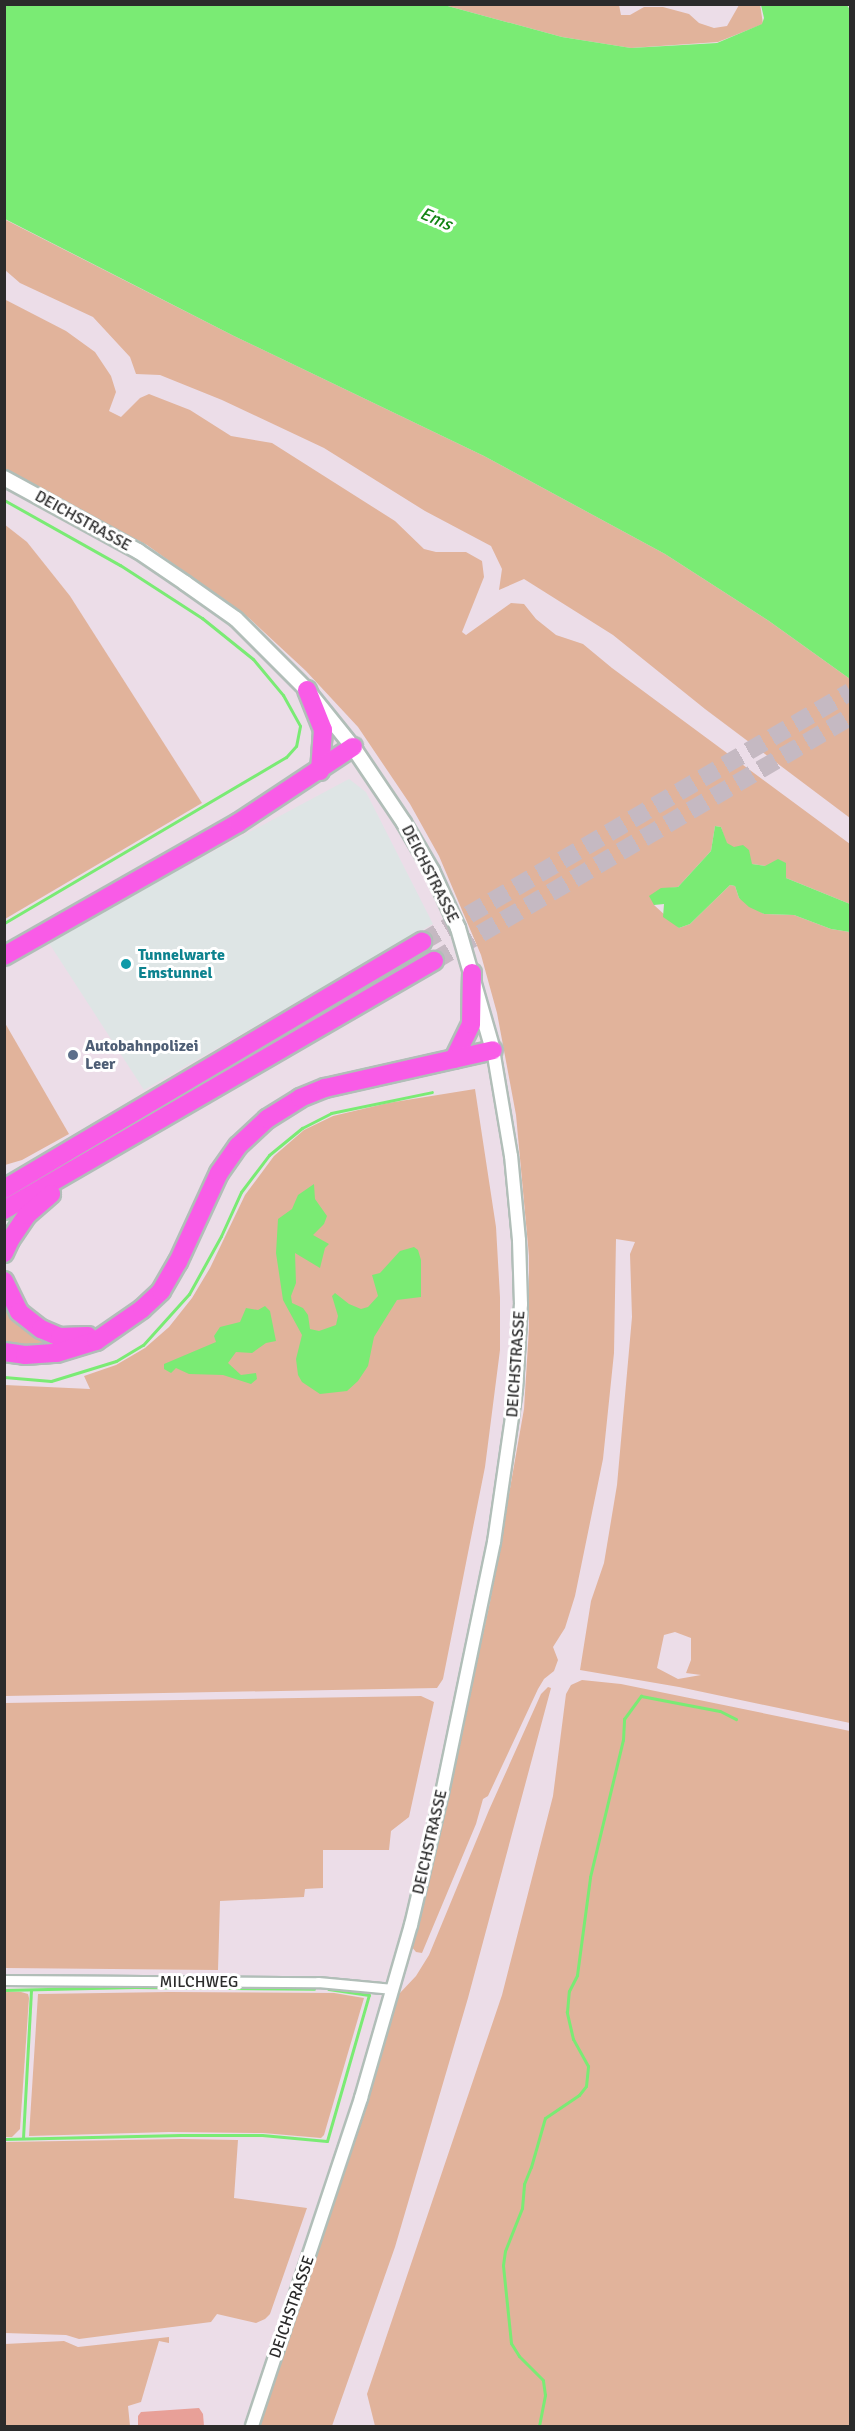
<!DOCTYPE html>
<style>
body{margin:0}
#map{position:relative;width:855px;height:2431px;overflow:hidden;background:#ecdde8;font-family:Signika,sans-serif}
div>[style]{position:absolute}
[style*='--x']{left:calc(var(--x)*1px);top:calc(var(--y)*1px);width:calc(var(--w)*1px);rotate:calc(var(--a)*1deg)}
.industrial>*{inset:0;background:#dee5e5}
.green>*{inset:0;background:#e1b39b}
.pitch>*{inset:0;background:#e8a098}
.water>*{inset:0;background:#7aeb74}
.stream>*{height:3px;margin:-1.5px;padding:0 1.5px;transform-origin:1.5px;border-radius:1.5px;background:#7aeb74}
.motorway-tunnel>*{height:18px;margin-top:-9px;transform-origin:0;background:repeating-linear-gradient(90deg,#c5b9c2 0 18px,transparent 0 27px)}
.roads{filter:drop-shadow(2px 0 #b1beb8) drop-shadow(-2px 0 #b1beb8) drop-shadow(0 2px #b1beb8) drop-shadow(0 -2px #b1beb8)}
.minor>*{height:9px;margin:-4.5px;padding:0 4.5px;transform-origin:4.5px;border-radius:4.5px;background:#fff}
.tertiary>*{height:12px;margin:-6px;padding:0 6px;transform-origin:6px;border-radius:6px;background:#fff}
.secondary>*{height:14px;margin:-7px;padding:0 7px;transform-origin:7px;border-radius:7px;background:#fff}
.motorway>*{height:18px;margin:-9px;padding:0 9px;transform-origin:9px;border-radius:9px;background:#f95be7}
.dots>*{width:16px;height:16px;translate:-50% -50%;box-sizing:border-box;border:3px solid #fff;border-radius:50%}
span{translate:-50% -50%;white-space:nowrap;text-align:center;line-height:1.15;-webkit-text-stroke:6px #fff;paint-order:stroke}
.street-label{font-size:16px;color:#2b2b2b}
.culture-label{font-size:16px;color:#0d838f;font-weight:700}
.left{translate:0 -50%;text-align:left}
.service-label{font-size:16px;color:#4e5e75;font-weight:700}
.water-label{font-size:18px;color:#128414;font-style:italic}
.frame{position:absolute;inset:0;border:6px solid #2b2b2b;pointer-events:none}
</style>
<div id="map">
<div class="industrial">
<i style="clip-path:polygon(349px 779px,366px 792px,433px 924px,144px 1090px,47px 940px)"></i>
</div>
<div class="green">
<i style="clip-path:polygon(760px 4px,763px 24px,718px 42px,631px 48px,562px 37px,444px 5px,619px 5px,621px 15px,630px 15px,644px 7px,663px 7px,689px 14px,699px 23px,714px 28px,727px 26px,739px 5px)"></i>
<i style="clip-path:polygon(4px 219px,234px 336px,484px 456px,665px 554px,769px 621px,850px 679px,850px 818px,705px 709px,613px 635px,524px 579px,499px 590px,502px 569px,491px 546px,425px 511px,324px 448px,222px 400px,160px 375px,136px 374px,130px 357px,93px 317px,20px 283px,5px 270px)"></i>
<i style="clip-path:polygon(evenodd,4px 299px,66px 331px,95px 352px,111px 376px,116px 392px,109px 411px,121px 417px,140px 398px,149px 394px,190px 410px,231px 436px,272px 443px,395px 521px,424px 549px,436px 552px,466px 552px,482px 561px,484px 577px,462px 632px,466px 635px,511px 603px,524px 604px,536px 619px,556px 635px,583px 644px,612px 668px,850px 844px,850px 904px,786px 878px,765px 866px,752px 864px,726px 843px,721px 827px,715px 826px,711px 851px,678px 887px,661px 889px,654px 905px,679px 928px,690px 924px,730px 885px,735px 886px,739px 898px,764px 914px,794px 915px,831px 929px,850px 932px,850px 1723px,679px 1687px,580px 1670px,591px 1601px,604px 1563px,617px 1485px,632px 1317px,630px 1254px,635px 1242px,616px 1239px,614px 1353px,603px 1459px,575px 1596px,565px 1628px,553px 1647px,558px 1660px,554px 1671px,544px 1679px,538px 1689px,488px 1796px,483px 1799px,476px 1824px,422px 1953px,416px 1952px,411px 1946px,439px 1837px,490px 1602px,524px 1409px,529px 1328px,529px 1256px,516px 1115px,497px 1013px,481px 955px,439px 856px,410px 804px,358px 727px,306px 671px,249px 618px,147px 545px,5px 470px,4px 299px,675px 1632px,691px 1638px,691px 1660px,686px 1673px,701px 1675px,678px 1679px,657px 1668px,664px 1635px,675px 1632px)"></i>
<i style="clip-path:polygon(4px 524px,27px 542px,70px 596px,202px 803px,5px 919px)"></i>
<i style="clip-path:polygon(5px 1023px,69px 1134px,22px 1160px,5px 1165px)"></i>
<i style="clip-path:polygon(475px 1089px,496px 1227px,500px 1297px,500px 1350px,485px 1467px,443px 1679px,437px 1688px,5px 1696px,5px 1385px,90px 1389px,84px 1376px,116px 1365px,145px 1348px,169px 1327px,192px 1298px,210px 1268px,245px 1195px,274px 1156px,304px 1130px,333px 1116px,388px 1103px)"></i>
<i style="clip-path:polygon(4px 1291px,72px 1346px,5px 1348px)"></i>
<i style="clip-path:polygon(582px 1680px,621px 1684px,850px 1731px,850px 2426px,375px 2426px,367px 2394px,502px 1995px,553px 1796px,566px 1694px,571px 1685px)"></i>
<i style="clip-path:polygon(548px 1687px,551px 1688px,468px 1998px,395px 2247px,332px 2426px,258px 2426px,347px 2161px,399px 1994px,416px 1976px,429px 1955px,489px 1810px,541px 1694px)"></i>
<i style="clip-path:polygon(421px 1696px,434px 1702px,409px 1817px,391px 1831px,389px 1850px,323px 1850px,323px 1888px,305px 1889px,304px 1897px,220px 1901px,218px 1970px,5px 1968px,5px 1703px)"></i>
<i style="clip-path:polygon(5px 1992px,21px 1992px,28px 1994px,29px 1998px,20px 2129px,12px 2137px,5px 2137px)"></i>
<i style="clip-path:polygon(169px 1992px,334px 1993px,364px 1998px,324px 2135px,321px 2138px,263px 2133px,169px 2132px,29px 2136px,38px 1994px)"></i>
<i style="clip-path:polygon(181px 2139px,238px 2140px,234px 2198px,307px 2208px,270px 2314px,265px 2319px,256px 2323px,217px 2314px,211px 2322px,79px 2339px,66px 2335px,5px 2333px,5px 2142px)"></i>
<i style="clip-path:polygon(169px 2337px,169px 2343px,159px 2341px,141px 2402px,128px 2406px,130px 2426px,5px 2426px,5px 2344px,64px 2341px,78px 2347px)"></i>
</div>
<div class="pitch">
<i style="clip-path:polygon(199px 2408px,203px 2414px,204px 2426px,138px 2426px,138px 2416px,141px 2412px)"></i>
</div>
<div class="water">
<i style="clip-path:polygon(4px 5px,444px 5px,562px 37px,631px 48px,717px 43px,762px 24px,764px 18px,761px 5px,847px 5px,850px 10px,850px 679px,769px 621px,665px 554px,484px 456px,234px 336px,5px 219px)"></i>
<i style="clip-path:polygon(715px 826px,721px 827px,727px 843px,734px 847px,743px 845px,749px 850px,752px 864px,765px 866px,778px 859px,786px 863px,786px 878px,850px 904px,850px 932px,831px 929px,794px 915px,764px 914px,749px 907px,739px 898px,735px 886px,730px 885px,690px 924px,679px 928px,663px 917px,664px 904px,654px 905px,649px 896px,661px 888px,678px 887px,711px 851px)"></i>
<i style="clip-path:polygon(314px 1184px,315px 1199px,327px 1216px,324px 1224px,313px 1235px,329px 1244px,325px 1248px,320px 1268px,295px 1253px,296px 1283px,291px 1296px,292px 1303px,303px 1308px,308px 1315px,310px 1329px,319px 1331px,336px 1325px,338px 1316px,332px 1296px,335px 1293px,349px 1304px,361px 1309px,368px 1307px,378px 1296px,372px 1275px,380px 1273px,400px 1251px,414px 1247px,418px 1250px,421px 1260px,421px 1297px,397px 1300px,374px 1337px,368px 1366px,358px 1381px,347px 1391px,320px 1394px,302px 1382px,298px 1375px,296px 1359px,302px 1335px,283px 1300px,276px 1253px,278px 1219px,292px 1209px,298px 1195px)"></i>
<i style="clip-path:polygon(265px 1306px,270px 1311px,276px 1341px,266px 1343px,252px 1353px,236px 1352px,228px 1363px,241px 1375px,256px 1373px,257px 1379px,251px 1384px,223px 1375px,189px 1374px,176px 1368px,171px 1373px,164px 1369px,164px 1364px,216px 1342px,214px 1336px,220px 1327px,240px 1322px,246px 1308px,258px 1310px)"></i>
</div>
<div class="stream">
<i style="--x:4;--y:500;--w:133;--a:29.3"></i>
<i style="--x:120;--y:565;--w:98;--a:32.9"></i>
<i style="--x:202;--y:618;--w:65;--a:38.8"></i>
<i style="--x:253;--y:659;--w:47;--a:50.2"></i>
<i style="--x:283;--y:695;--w:35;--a:61"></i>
<i style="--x:300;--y:726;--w:20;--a:101"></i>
<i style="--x:296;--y:746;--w:15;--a:132"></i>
<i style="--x:286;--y:757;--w:327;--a:149.5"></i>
<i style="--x:4;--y:1377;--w:47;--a:4.9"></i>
<i style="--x:51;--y:1381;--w:68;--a:-17.1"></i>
<i style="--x:116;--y:1361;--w:31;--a:-31"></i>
<i style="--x:143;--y:1345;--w:69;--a:-48"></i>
<i style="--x:189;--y:1294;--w:66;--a:-61.1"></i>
<i style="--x:221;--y:1236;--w:48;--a:-65.6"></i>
<i style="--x:241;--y:1192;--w:46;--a:-52.9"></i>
<i style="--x:269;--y:1155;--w:43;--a:-39.3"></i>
<i style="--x:302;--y:1128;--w:33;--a:-27"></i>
<i style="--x:331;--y:1113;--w:103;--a:-11.7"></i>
<i style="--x:4;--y:1990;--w:131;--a:-1.3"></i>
<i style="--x:135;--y:1987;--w:179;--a:0.6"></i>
<i style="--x:23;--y:2138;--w:148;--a:-86.9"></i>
<i style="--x:4;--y:2139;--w:177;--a:-1.3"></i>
<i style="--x:181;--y:2135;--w:81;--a:0"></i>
<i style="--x:262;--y:2135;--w:65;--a:5.3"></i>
<i style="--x:327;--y:2141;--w:152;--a:-74"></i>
<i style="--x:369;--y:1995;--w:41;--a:-171.7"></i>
<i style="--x:539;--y:2426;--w:32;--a:-79"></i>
<i style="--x:545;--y:2395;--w:15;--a:-98"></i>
<i style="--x:543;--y:2380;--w:34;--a:-135"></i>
<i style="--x:519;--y:2356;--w:15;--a:-122"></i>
<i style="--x:511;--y:2343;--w:78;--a:-95.9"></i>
<i style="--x:503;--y:2265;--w:14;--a:-82"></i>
<i style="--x:505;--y:2251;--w:46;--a:-68.4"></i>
<i style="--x:522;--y:2208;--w:24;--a:-85"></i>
<i style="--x:524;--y:2184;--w:18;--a:-68"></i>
<i style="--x:531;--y:2167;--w:51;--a:-74.1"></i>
<i style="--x:545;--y:2118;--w:41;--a:-34.1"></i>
<i style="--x:579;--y:2095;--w:11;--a:-52"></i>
<i style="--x:586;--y:2086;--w:20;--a:-84"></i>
<i style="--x:588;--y:2066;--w:31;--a:-119"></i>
<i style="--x:573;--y:2039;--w:28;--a:-103"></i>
<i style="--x:567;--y:2012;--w:21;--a:-85"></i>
<i style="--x:569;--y:1991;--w:18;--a:-63"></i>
<i style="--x:577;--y:1975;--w:99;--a:-82.4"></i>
<i style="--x:590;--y:1877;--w:141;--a:-76.5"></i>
<i style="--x:623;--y:1740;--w:21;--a:-87"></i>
<i style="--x:624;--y:1719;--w:29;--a:-54"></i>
<i style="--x:641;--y:1696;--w:80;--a:10.8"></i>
<i style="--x:720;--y:1711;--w:18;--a:27"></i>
</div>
<div class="motorway-tunnel">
<i style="--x:422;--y:942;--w:496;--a:-30.3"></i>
<i style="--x:434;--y:961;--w:482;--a:-30.4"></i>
</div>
<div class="roads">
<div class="minor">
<i style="--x:4;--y:1980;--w:314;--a:0.4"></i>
<i style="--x:318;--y:1982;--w:75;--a:5.3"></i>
</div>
<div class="tertiary">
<i style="--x:252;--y:2426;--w:346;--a:-71.6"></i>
<i style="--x:361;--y:2098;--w:180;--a:-73.9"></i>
<i style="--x:411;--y:1925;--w:136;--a:-76.8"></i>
<i style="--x:442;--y:1793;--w:256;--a:-78.3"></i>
<i style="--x:494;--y:1542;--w:154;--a:-81.8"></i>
<i style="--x:516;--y:1390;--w:86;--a:-86.7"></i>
<i style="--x:521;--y:1304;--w:64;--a:-91.8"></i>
<i style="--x:519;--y:1240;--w:84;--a:-95.4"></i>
<i style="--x:511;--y:1156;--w:108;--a:-99.6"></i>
</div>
<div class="secondary">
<i style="--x:4;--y:478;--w:153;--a:28.6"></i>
<i style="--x:138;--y:551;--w:57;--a:34.2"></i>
<i style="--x:185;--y:583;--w:62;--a:35.2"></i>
<i style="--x:236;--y:619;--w:100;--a:45"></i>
<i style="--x:307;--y:690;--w:73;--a:51.1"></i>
<i style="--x:353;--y:747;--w:92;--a:56.1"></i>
<i style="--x:404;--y:823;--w:56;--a:59.7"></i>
<i style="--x:432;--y:871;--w:63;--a:65.5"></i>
<i style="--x:458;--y:928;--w:127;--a:74"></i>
</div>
<div class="motorway">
<i style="--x:307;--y:690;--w:43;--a:68.2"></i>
<i style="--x:323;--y:730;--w:41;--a:94.2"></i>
<i style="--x:4;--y:956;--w:269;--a:-29.6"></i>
<i style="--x:238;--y:823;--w:138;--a:-33.5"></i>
<i style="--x:454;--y:1059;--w:39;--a:-64"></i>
<i style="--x:471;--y:1024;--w:51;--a:-88.9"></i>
<i style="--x:4;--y:1189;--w:486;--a:-30.6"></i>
<i style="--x:4;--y:1210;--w:497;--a:-30.1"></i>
<i style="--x:4;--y:1253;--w:14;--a:-65"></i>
<i style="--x:10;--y:1240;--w:30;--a:-56"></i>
<i style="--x:27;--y:1215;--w:32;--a:-41"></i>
<i style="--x:4;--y:1281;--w:34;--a:64"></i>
<i style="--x:19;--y:1312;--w:28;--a:38"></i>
<i style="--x:41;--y:1329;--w:21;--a:23"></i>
<i style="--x:60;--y:1337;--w:28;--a:-2"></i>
<i style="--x:4;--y:1352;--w:21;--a:8"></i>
<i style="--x:25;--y:1355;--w:32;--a:-4"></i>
<i style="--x:57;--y:1353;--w:41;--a:-17.1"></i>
<i style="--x:96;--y:1341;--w:56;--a:-34.8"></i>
<i style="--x:142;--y:1309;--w:26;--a:-43"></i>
<i style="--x:161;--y:1291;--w:34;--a:-60"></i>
<i style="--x:178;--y:1262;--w:98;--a:-65.3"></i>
<i style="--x:219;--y:1173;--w:33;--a:-55"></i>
<i style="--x:238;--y:1146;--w:40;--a:-43"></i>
<i style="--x:267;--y:1119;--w:39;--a:-32"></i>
<i style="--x:300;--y:1098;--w:27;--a:-22"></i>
<i style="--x:325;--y:1088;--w:172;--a:-12.7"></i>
</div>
</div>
<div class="dots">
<i style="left:126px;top:964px;background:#0f9aa8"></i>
<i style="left:73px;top:1055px;background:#5c6f8a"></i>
</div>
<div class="street-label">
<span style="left:83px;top:521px;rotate:29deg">DEICHSTRASSE</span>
<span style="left:430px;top:874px;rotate:63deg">DEICHSTRASSE</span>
<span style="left:516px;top:1364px;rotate:-86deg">DEICHSTRASSE</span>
<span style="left:430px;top:1842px;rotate:-77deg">DEICHSTRASSE</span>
<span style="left:199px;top:1982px">MILCHWEG</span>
<span style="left:292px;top:2307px;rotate:-71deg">DEICHSTRASSE</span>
</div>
<div class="culture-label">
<span class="left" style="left:138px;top:964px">Tunnelwarte<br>Emstunnel</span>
</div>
<div class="service-label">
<span class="left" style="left:85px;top:1055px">Autobahnpolizei<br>Leer</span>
</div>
<div class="water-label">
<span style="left:436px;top:219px;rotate:23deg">Ems</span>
</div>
<div class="frame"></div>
</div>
